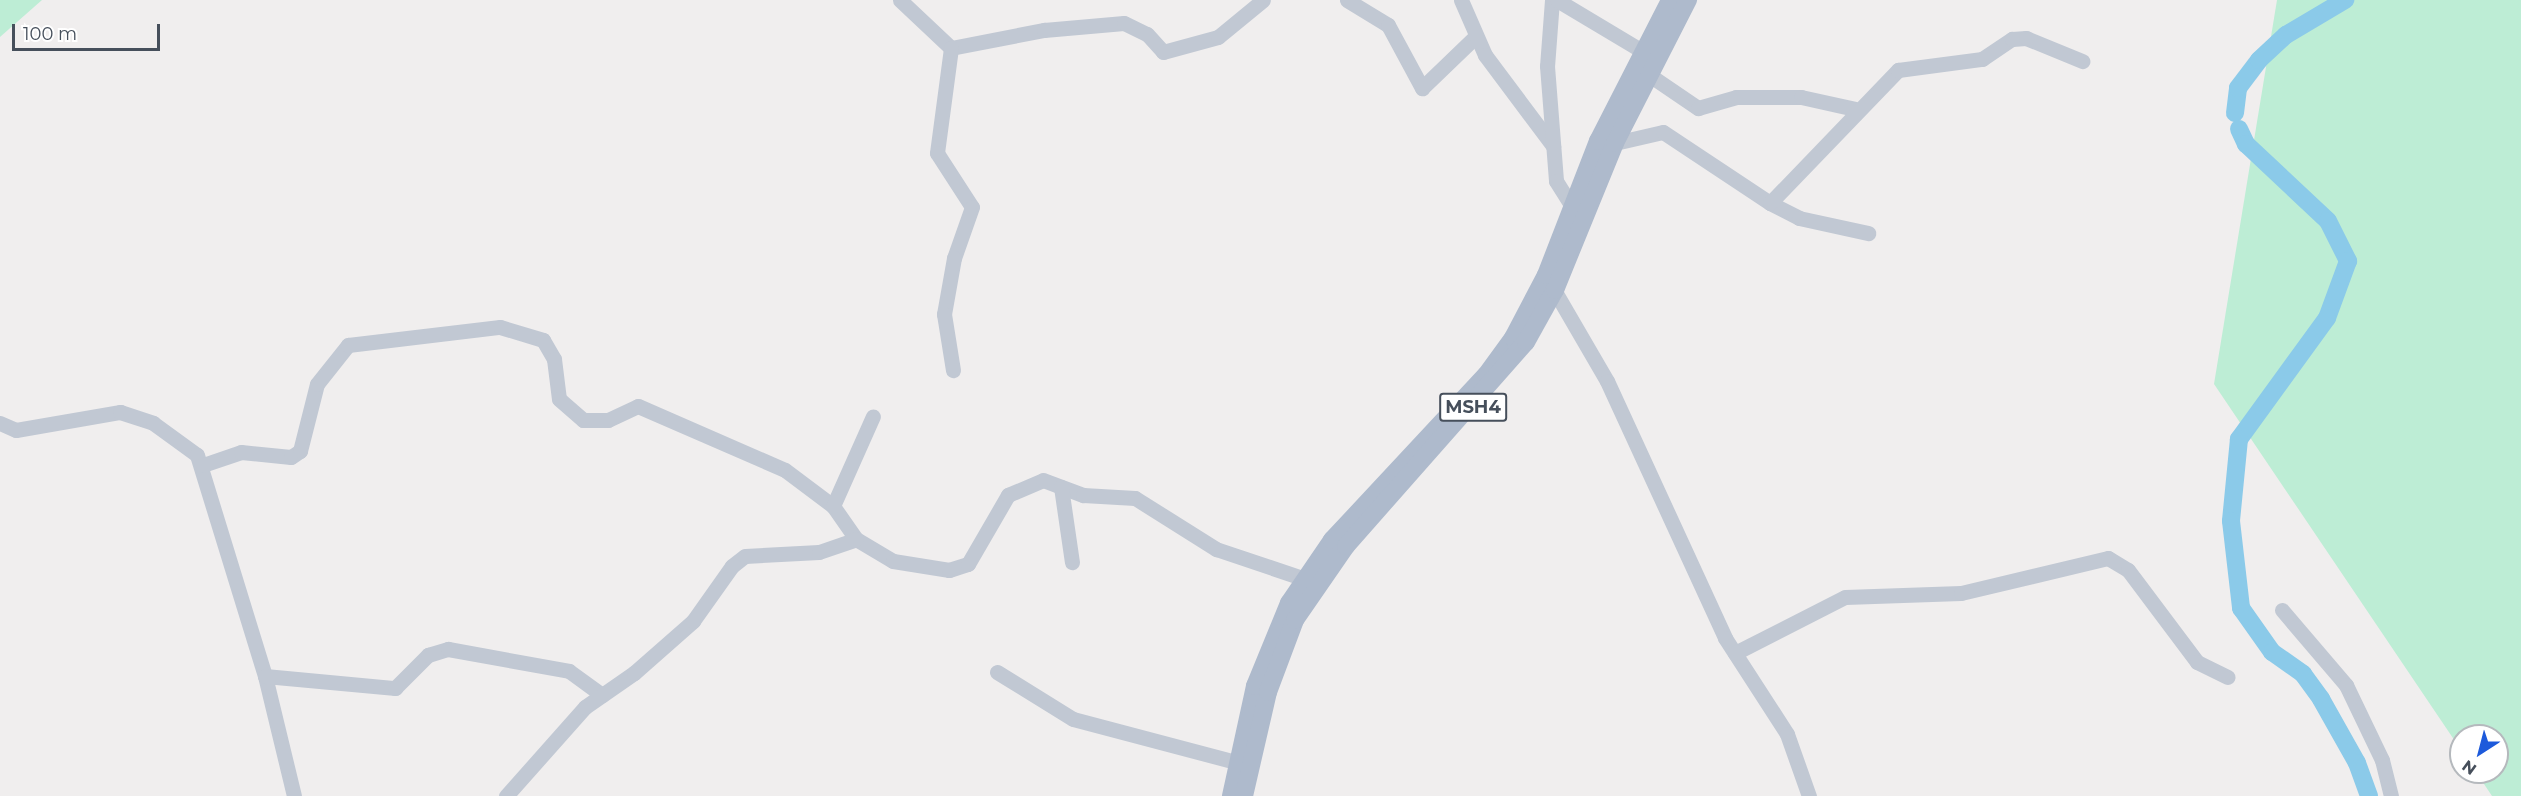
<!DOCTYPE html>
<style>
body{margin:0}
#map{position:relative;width:2521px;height:796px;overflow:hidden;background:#f0eeee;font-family:Montserrat,sans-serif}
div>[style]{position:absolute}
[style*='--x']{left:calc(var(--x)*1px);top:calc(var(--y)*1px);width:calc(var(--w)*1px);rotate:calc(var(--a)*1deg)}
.green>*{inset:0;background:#bdedd5}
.river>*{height:18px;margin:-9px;padding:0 9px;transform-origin:9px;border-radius:9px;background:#8bcae9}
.minor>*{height:15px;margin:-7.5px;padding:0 7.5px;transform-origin:7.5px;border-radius:7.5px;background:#c1c8d3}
.major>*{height:18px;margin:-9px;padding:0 9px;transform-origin:9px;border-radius:9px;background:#aebacc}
span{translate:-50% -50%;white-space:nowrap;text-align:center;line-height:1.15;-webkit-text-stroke:6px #fff;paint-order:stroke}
.shield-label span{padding:2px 4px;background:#fff;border:2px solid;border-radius:4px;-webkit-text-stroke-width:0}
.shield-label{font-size:18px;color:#464f5b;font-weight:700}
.north{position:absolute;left:2449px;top:724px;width:60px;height:60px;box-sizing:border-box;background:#fff;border:2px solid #b5b9bd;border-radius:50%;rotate:216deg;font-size:16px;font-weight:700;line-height:24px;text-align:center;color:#464f5b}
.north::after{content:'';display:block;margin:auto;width:21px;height:27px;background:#1d5adb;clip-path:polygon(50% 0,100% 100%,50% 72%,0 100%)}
.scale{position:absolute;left:12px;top:24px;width:148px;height:27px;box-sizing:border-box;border:3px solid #464f5b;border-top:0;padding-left:8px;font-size:18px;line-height:21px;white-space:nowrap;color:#464f5b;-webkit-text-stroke:4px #fff;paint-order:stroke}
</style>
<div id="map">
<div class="green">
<i style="clip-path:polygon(0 0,42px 0,0 37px)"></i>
<i style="clip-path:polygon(2277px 0,2521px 0,2521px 796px,2492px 796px,2476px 772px,2497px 772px,2497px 736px,2461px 736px,2461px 750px,2214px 384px)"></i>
</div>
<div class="river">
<i style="--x:2235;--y:113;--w:25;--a:-83"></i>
<i style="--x:2238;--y:88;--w:35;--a:-53"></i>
<i style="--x:2259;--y:60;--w:37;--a:-43"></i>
<i style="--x:2286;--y:35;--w:69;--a:-30.7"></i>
<i style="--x:2239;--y:129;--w:17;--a:65"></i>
<i style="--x:2246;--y:144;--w:112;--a:43.2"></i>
<i style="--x:2328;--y:221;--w:45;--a:63.4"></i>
<i style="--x:2348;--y:261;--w:61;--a:110.2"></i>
<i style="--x:2327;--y:318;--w:150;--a:126"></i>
<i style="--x:2239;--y:439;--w:82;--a:95.6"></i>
<i style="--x:2231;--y:521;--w:88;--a:83.4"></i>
<i style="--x:2241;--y:608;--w:54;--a:54.8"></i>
<i style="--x:2272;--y:652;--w:38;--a:35"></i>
<i style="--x:2303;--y:674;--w:31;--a:54"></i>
<i style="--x:2321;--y:699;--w:73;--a:60.6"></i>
<i style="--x:2357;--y:763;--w:35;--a:70"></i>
</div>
<div class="minor">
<i style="--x:900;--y:0;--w:70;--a:43.3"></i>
<i style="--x:951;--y:48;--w:95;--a:-11"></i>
<i style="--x:1044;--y:30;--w:80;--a:-5"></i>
<i style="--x:1124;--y:23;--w:25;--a:26"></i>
<i style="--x:1147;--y:34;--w:24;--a:48"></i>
<i style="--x:1163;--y:52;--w:57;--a:-15.3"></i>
<i style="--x:1218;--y:37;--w:58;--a:-39.4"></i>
<i style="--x:1347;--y:0;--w:48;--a:31.4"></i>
<i style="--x:1388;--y:25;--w:72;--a:61.6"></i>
<i style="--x:1422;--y:88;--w:75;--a:-43.9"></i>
<i style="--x:1461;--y:0;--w:60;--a:66.4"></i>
<i style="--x:1485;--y:55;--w:114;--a:53.2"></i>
<i style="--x:1552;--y:0;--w:66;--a:94.3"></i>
<i style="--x:1547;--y:66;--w:115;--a:85.5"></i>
<i style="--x:1556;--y:181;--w:41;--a:57.8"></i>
<i style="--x:1557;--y:0;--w:101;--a:30.9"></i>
<i style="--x:951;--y:48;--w:106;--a:97.6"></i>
<i style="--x:937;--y:153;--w:64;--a:57.1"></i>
<i style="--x:972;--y:207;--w:54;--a:109.4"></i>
<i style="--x:954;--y:258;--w:57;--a:100.1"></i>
<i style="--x:944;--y:314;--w:57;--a:80.9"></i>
<i style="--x:1642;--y:70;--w:68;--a:34.2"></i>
<i style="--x:1698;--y:108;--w:40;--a:-16"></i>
<i style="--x:1736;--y:97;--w:65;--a:0"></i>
<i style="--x:1801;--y:97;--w:55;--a:12.5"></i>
<i style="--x:1615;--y:143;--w:49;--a:-12.9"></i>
<i style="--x:1663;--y:132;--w:128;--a:33.6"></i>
<i style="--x:1770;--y:203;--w:33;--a:27"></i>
<i style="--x:1799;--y:218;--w:71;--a:12.3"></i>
<i style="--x:1770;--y:203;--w:185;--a:-46.1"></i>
<i style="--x:1898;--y:70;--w:85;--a:-7.5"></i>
<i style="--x:1982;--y:59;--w:36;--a:-34"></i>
<i style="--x:2012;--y:39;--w:14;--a:-4"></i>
<i style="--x:2026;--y:38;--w:61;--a:22.3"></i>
<i style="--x:1550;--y:283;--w:113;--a:59.8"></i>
<i style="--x:1607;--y:381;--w:283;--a:65.3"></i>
<i style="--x:1725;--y:638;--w:114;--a:57.1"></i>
<i style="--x:1787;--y:734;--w:66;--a:70.5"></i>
<i style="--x:0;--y:423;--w:17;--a:24"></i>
<i style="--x:16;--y:430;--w:106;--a:-9.8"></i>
<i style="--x:120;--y:412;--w:35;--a:18"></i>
<i style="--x:153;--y:423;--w:54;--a:36"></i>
<i style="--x:197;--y:455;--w:231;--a:72.9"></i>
<i style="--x:265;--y:676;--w:123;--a:76.4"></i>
<i style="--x:203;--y:465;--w:40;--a:-18.9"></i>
<i style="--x:241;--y:452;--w:50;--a:5.7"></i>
<i style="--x:291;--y:457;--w:11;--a:-34"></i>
<i style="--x:300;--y:451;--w:69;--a:-75.8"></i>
<i style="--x:317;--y:384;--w:50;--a:-51.5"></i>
<i style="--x:348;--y:345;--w:153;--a:-6.8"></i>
<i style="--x:500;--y:327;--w:45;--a:16.8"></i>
<i style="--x:543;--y:340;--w:22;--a:60"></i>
<i style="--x:554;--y:359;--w:40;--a:82.9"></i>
<i style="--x:559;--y:399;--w:32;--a:41"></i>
<i style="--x:583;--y:420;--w:25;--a:0"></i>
<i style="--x:608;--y:420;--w:33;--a:-25"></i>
<i style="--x:638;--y:406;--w:160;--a:23.5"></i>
<i style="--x:785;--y:470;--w:60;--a:36.9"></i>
<i style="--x:833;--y:506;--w:40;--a:55.1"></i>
<i style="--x:856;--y:539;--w:43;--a:30.7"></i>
<i style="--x:893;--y:561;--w:57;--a:9.1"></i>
<i style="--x:949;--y:570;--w:20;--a:-18"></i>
<i style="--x:968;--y:564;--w:80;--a:-59.9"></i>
<i style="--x:1008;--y:495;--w:38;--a:-23"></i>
<i style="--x:1043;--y:480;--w:43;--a:20.6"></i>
<i style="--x:1083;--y:495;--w:52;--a:3.3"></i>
<i style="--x:1135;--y:498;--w:96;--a:32.2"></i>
<i style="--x:1216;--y:549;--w:103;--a:18.6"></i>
<i style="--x:1061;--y:487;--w:76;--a:81.7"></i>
<i style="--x:833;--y:506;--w:98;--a:-66"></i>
<i style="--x:2282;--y:610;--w:99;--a:49.5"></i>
<i style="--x:2346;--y:685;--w:83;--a:64.4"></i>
<i style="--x:2382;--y:760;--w:37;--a:76"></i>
<i style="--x:1735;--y:653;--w:123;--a:-27"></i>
<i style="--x:1845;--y:597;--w:116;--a:-2"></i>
<i style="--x:1961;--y:593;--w:151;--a:-13.4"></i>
<i style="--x:2108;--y:558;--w:23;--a:31"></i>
<i style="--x:2128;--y:570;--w:115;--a:53.1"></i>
<i style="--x:2197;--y:662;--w:34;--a:26"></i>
<i style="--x:997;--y:672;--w:89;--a:31.7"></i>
<i style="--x:1073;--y:719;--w:180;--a:14.8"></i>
<i style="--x:265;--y:676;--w:131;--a:5.3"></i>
<i style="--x:395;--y:688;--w:47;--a:-45"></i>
<i style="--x:428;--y:655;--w:21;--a:-17"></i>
<i style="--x:448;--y:649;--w:123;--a:10.3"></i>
<i style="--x:569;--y:671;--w:41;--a:36"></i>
<i style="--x:506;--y:796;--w:119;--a:-48.4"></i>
<i style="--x:585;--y:707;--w:60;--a:-34.8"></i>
<i style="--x:634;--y:673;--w:79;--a:-41.4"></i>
<i style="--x:693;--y:621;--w:67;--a:-54.7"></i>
<i style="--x:732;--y:566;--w:16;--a:-38"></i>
<i style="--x:745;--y:556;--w:74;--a:-3.1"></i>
<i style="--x:819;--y:552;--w:39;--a:-19"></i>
</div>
<div class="major">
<i style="--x:1231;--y:796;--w:113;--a:-77.7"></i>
<i style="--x:1255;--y:686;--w:90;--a:-67.7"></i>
<i style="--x:1289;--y:603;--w:76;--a:-55.7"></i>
<i style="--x:1332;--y:540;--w:226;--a:-47"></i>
<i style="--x:1486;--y:375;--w:46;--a:-53.9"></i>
<i style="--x:1513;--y:338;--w:71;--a:-62.4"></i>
<i style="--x:1546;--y:275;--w:144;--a:-68.8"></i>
<i style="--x:1598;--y:141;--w:158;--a:-62.9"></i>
<i style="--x:1244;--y:796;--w:107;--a:-77"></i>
<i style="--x:1268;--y:692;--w:77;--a:-69.4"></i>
<i style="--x:1295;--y:620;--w:90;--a:-55.4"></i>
<i style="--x:1346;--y:546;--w:272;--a:-48.6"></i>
<i style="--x:1526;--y:342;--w:60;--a:-60.9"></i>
<i style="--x:1555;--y:290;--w:159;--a:-67.8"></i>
<i style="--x:1615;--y:143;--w:161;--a:-63"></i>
</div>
<div class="shield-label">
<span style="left:1473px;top:407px">MSH4</span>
</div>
<div class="north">N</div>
<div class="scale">100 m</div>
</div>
